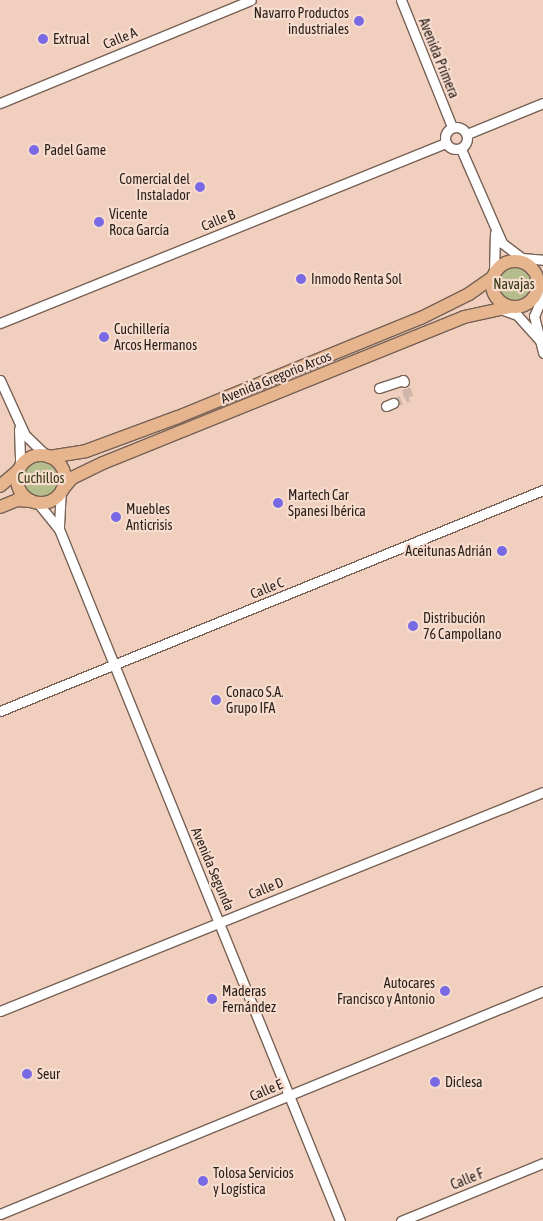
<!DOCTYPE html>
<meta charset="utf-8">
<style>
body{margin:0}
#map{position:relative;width:543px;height:1221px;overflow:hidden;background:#f7dcce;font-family:"Asap Condensed",sans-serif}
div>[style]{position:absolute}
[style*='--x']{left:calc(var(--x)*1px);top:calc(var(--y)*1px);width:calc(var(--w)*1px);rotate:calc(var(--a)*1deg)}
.built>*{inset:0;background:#f1cfbe}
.green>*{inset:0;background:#b4bd8b}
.round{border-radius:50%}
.minor-tunnel>*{height:9px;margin-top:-4.5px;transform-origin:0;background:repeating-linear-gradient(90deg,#ceb6aa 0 9px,transparent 0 13.5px)}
.roads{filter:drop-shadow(1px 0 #776155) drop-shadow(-1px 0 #776155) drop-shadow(0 1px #776155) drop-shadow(0 -1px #776155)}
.minor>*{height:9px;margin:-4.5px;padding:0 4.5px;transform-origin:4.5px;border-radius:4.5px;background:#fff}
.minor>.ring{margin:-4.5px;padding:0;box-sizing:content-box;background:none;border:9px solid #fff;border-radius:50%}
.primary>*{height:12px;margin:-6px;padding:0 6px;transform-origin:6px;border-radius:6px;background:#e6b58e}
.primary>.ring{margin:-6px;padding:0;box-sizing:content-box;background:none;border:12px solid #e6b58e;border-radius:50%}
.dots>*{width:14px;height:14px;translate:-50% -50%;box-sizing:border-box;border:2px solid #f7dcce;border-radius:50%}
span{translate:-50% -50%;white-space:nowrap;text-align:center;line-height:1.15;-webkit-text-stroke:4.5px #f7dcce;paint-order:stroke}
.poi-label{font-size:14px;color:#281f1a}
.right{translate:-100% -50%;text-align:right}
.left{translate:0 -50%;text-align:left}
.street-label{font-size:14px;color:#281f1a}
.park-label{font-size:14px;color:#353b16}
</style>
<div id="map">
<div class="built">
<i style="clip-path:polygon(0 0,543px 0,543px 1221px,0 1221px)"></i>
</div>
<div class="green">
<i class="round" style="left:495px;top:265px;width:38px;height:38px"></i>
<i class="round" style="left:22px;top:459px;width:38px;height:38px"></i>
</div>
<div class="minor-tunnel">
<i style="--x:393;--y:403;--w:17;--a:-21"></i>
<i style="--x:409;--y:397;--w:16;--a:-108"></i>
</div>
<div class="roads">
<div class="minor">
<i style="--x:401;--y:0;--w:137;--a:68.1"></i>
<i style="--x:0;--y:103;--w:271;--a:-22.3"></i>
<i class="ring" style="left:445px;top:127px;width:13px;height:13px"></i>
<i style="--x:467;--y:134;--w:82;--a:-22.2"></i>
<i style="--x:461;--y:149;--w:103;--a:66.4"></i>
<i style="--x:502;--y:243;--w:25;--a:37"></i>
<i style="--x:522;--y:258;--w:21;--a:5"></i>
<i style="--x:494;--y:273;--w:40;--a:-88.6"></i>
<i style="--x:543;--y:295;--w:23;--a:113"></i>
<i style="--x:534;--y:316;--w:38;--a:76"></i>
<i style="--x:503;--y:310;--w:15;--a:20"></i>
<i style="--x:517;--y:315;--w:39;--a:48"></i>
<i style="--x:0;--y:323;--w:480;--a:-22"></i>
<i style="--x:0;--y:380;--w:60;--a:65.6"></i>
<i style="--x:25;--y:435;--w:30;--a:44"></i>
<i style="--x:379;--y:388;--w:25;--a:-18"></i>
<i style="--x:403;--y:380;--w:2;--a:63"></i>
<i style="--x:386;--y:406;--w:8;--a:-23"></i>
<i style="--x:19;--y:429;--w:37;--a:88"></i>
<i style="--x:37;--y:502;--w:35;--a:51"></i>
<i style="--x:59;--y:529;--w:747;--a:67.9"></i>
<i style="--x:59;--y:526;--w:34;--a:-87"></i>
<i style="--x:0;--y:711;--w:586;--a:-22.15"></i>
<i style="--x:0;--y:1011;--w:585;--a:-21.96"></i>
<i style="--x:0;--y:1214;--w:587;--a:-22.33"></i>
<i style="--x:401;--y:1221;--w:153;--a:-22.2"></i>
</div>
<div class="primary">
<i class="ring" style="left:492px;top:261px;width:34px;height:34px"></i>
<i class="ring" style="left:17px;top:455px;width:36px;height:36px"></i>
<i style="--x:49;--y:457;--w:37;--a:-9"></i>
<i style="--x:86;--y:451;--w:98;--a:-20.3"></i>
<i style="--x:178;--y:417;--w:262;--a:-22.2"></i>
<i style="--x:421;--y:318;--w:54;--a:-26.6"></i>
<i style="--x:469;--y:294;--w:28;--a:-35"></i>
<i style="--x:0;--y:486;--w:23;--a:-40"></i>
<i style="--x:62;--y:490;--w:16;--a:-50"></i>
<i style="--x:72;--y:478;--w:34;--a:-26"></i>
<i style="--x:103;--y:463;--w:389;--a:-22"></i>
<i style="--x:464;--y:317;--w:47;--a:-12.3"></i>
<i style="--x:0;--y:507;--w:18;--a:-22"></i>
<i style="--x:17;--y:500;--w:14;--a:4"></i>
</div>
</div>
<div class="dots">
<i style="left:359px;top:21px;background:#7969e5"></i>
<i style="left:43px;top:39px;background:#7969e5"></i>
<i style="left:34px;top:150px;background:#7969e5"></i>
<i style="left:200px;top:187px;background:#7969e5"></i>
<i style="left:99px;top:222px;background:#7969e5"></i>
<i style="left:301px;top:279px;background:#7969e5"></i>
<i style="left:104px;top:337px;background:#7969e5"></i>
<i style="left:278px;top:503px;background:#7969e5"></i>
<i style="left:116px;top:517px;background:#7969e5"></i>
<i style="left:502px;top:551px;background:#7969e5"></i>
<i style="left:413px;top:626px;background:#7969e5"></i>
<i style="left:216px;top:700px;background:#7969e5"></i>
<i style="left:445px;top:991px;background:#7969e5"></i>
<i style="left:212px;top:999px;background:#7969e5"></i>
<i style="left:27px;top:1074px;background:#7969e5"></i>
<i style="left:435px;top:1082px;background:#7969e5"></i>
<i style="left:203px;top:1181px;background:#7969e5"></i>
</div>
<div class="poi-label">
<span class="right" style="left:349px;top:21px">Navarro Productos<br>industriales</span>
<span class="left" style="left:53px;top:39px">Extrual</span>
<span class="left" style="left:44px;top:150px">Padel Game</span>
<span class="right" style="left:190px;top:187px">Comercial del<br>Instalador</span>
<span class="left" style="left:109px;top:222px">Vicente<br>Roca García</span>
<span class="left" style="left:311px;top:279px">Inmodo Renta Sol</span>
<span class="left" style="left:114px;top:337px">Cuchillería<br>Arcos Hermanos</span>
<span class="left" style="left:288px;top:503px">Martech Car<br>Spanesi Ibérica</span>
<span class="left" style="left:126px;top:517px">Muebles<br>Anticrisis</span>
<span class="right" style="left:492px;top:551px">Aceitunas Adrián</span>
<span class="left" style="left:423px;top:626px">Distribución<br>76 Campollano</span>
<span class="left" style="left:226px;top:700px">Conaco S.A.<br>Grupo IFA</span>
<span class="right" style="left:435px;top:991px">Autocares<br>Francisco y Antonio</span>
<span class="left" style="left:222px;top:999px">Maderas<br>Fernández</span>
<span class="left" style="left:37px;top:1074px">Seur</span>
<span class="left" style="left:445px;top:1082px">Diclesa</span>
<span class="left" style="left:213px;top:1181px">Tolosa Servicios<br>y Logística</span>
</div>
<div class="street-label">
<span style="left:120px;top:38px;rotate:-22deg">Calle A</span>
<span style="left:439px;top:58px;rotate:68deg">Avenida Primera</span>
<span style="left:218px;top:220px;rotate:-22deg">Calle B</span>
<span style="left:276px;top:377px;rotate:-22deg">Avenida Gregorio Arcos</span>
<span style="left:267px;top:588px;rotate:-22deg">Calle C</span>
<span style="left:213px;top:869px;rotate:67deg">Avenida Segunda</span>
<span style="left:266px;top:888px;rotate:-22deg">Calle D</span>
<span style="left:266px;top:1090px;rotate:-23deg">Calle E</span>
<span style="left:467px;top:1179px;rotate:-22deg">Calle F</span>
</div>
<div class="park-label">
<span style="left:514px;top:284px">Navajas</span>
<span style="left:41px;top:478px">Cuchillos</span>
</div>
</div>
